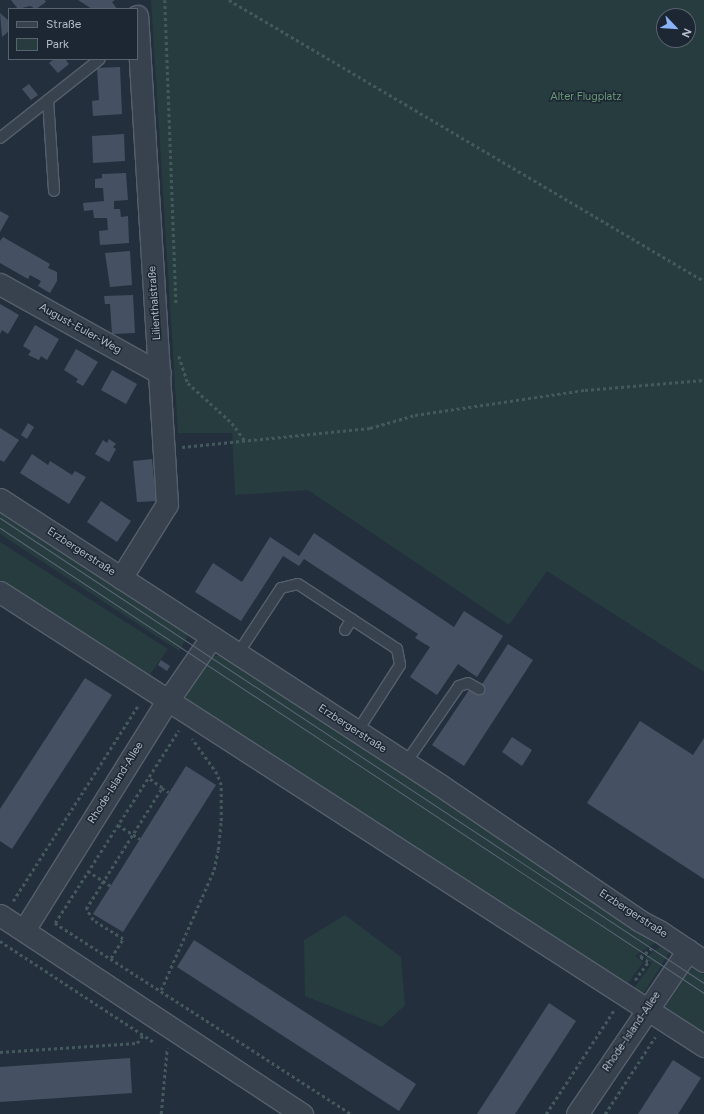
<!DOCTYPE html>
<meta charset="utf-8">
<style>
body{margin:0}
#map{position:relative;width:704px;height:1114px;overflow:hidden;background:#242f3e;font-family:Figtree,sans-serif}
div>[style]{position:absolute}
[style*='--x']{left:calc(var(--x)*1px);top:calc(var(--y)*1px);width:calc(var(--w)*1px);rotate:calc(var(--a)*1deg)}
.green>*{inset:0;background:#263c3f}
.building>*{inset:0;background:#455162}
.path>*{height:2.5px;margin-top:-1.25px;transform-origin:0;background:repeating-linear-gradient(90deg,#44595c 0 3px,transparent 0 6px)}
.roads{filter:drop-shadow(1px 0 #565f6c) drop-shadow(-1px 0 #565f6c) drop-shadow(0 1px #565f6c) drop-shadow(0 -1px #565f6c)}
.service>*{height:10px;margin:-5px;padding:0 5px;transform-origin:5px;border-radius:5px;background:#38414e}
.minor>*{height:21px;margin:-10.5px;padding:0 10.5px;transform-origin:10.5px;border-radius:10.5px;background:#38414e}
.tram>*{height:1px;margin:-0.5px;padding:0 0.5px;transform-origin:0.5px;border-radius:0.5px;background:#5a6575}
span{translate:-50% -50%;white-space:nowrap;text-align:center;line-height:1.15;-webkit-text-stroke:3px #1d2633;paint-order:stroke}
.park-label{font-size:11px;color:#6b9a76}
.street-label{font-size:11px;color:#b4bcc9}
.legend{position:absolute;left:8px;top:8px;width:130px;height:52px;box-sizing:border-box;background:#1d2633;border:1px solid #59626f;margin:0;padding:5px 7px;list-style:none;font-size:12px;color:#b4bcc9}
.legend li{display:flex;align-items:center;gap:8px;height:20px}
.legend b{width:20px;border:1px solid #59626f}
.north{position:absolute;left:656px;top:8px;width:40px;height:40px;box-sizing:border-box;background:#1d2633;border:1px solid #59626f;border-radius:50%;rotate:115deg;font-size:11px;font-weight:700;line-height:16px;text-align:center;color:#b4bcc9}
.north::after{content:'';display:block;margin:auto;width:14px;height:18px;background:#8ab4f8;clip-path:polygon(50% 0,100% 100%,50% 72%,0 100%)}
</style>
<div id="map">
<div class="green">
<i style="clip-path:polygon(evenodd,151px 0,704px 0,704px 672px,547px 571px,509px 625px,308px 490px,235px 495px,232px 433px,178px 433px,151px 0,664px 16px,688px 16px,688px 40px,664px 40px,664px 16px)"></i>
<i style="clip-path:polygon(0 511px,189px 634px,179px 651px,0 534px)"></i>
<i style="clip-path:polygon(0 542px,168px 649px,146px 680px,50px 613px,0 581px)"></i>
<i style="clip-path:polygon(213px 656px,222px 656px,653px 933px,649px 939px,655px 943px,635px 956px,643px 962px,624px 989px,191px 708px,186px 699px,189px 690px)"></i>
<i style="clip-path:polygon(345px 915px,401px 957px,405px 1005px,382px 1027px,305px 996px,304px 940px)"></i>
<i style="clip-path:polygon(666px 942px,671px 950px,643px 994px,631px 992px,652px 963px,645px 958px)"></i>
<i style="clip-path:polygon(691px 968px,704px 975px,704px 1041px,661px 1013px)"></i>
</div>
<div class="building">
<i style="clip-path:polygon(11px 0,45px 0,46px 2px,36px 9px,30px 6px,18px 9px)"></i>
<i style="clip-path:polygon(78px 0,115px 0,112px 2px,117px 9px,92px 9px)"></i>
<i style="clip-path:polygon(0 13px,9px 21px,9px 31px,2px 37px)"></i>
<i style="clip-path:polygon(54px 59px,65px 59px,69px 64px,58px 73px,49px 63px)"></i>
<i style="clip-path:polygon(120px 67px,122px 114px,93px 116px,92px 101px,99px 100px,97px 68px)"></i>
<i style="clip-path:polygon(29px 84px,38px 95px,31px 100px,22px 89px)"></i>
<i style="clip-path:polygon(124px 134px,125px 161px,93px 163px,92px 136px)"></i>
<i style="clip-path:polygon(126px 173px,128px 200px,114px 201px,114px 209px,120px 209px,121px 217px,128px 216px,129px 243px,100px 245px,99px 231px,108px 230px,107px 218px,94px 218px,93px 210px,84px 211px,83px 203px,104px 201px,103px 188px,95px 188px,95px 179px,102px 178px,102px 174px)"></i>
<i style="clip-path:polygon(0 211px,9px 216px,0 232px)"></i>
<i style="clip-path:polygon(3px 237px,50px 264px,48px 268px,57px 272px,57px 281px,50px 293px,38px 286px,41px 281px,30px 275px,28px 279px,0 263px,0 241px)"></i>
<i style="clip-path:polygon(130px 251px,132px 285px,110px 287px,105px 253px)"></i>
<i style="clip-path:polygon(133px 295px,135px 333px,112px 334px,110px 304px,105px 304px,104px 296px)"></i>
<i style="clip-path:polygon(0 304px,19px 315px,8px 334px,2px 330px,0 334px)"></i>
<i style="clip-path:polygon(35px 325px,59px 339px,47px 360px,41px 356px,39px 360px,28px 355px,31px 351px,23px 346px)"></i>
<i style="clip-path:polygon(76px 349px,98px 362px,83px 386px,76px 382px,78px 379px,64px 370px)"></i>
<i style="clip-path:polygon(112px 370px,137px 384px,126px 404px,101px 390px)"></i>
<i style="clip-path:polygon(28px 423px,34px 427px,27px 439px,21px 435px)"></i>
<i style="clip-path:polygon(0 428px,19px 440px,4px 462px,0 460px)"></i>
<i style="clip-path:polygon(109px 439px,116px 444px,113px 447px,116px 449px,109px 462px,95px 454px,103px 440px,107px 443px)"></i>
<i style="clip-path:polygon(32px 454px,48px 465px,50px 461px,72px 475px,75px 471px,86px 477px,69px 504px,20px 473px)"></i>
<i style="clip-path:polygon(152px 459px,156px 501px,137px 502px,133px 461px)"></i>
<i style="clip-path:polygon(101px 501px,131px 521px,117px 542px,87px 522px)"></i>
<i style="clip-path:polygon(314px 533px,454px 627px,464px 611px,503px 636px,477px 677px,458px 664px,437px 695px,410px 677px,430px 647px,415px 638px,418px 634px,304px 559px,299px 566px,283px 556px,241px 621px,195px 592px,213px 563px,242px 582px,270px 537px,299px 556px)"></i>
<i style="clip-path:polygon(508px 644px,533px 660px,464px 766px,432px 745px,471px 687px,479px 689px)"></i>
<i style="clip-path:polygon(161px 660px,170px 666px,167px 671px,158px 665px)"></i>
<i style="clip-path:polygon(85px 678px,112px 695px,12px 849px,0 841px,0 809px)"></i>
<i style="clip-path:polygon(640px 721px,693px 755px,704px 738px,704px 879px,587px 803px)"></i>
<i style="clip-path:polygon(512px 737px,532px 750px,522px 766px,502px 752px)"></i>
<i style="clip-path:polygon(186px 766px,216px 785px,123px 932px,93px 914px)"></i>
<i style="clip-path:polygon(194px 940px,416px 1084px,399px 1111px,177px 967px)"></i>
<i style="clip-path:polygon(549px 1003px,576px 1021px,544px 1070px,515px 1114px,477px 1114px)"></i>
<i style="clip-path:polygon(130px 1058px,132px 1093px,0 1102px,0 1067px)"></i>
<i style="clip-path:polygon(673px 1060px,701px 1078px,678px 1114px,638px 1114px)"></i>
</div>
<div class="path">
<i style="--x:165;--y:0;--w:305;--a:87.9"></i>
<i style="--x:229;--y:0;--w:552;--a:30.61"></i>
<i style="--x:179;--y:356;--w:28;--a:72"></i>
<i style="--x:188;--y:383;--w:59;--a:42.3"></i>
<i style="--x:232;--y:423;--w:22;--a:54"></i>
<i style="--x:182;--y:447;--w:189;--a:-5.8"></i>
<i style="--x:370;--y:428;--w:47;--a:-16.1"></i>
<i style="--x:415;--y:415;--w:172;--a:-8.4"></i>
<i style="--x:585;--y:390;--w:119;--a:-4.8"></i>
<i style="--x:162;--y:788;--w:8;--a:30"></i>
<i style="--x:118;--y:825;--w:26;--a:32"></i>
<i style="--x:88;--y:871;--w:27;--a:33"></i>
<i style="--x:13;--y:901;--w:234;--a:-57.4"></i>
<i style="--x:55;--y:923;--w:352;--a:32.8"></i>
<i style="--x:55;--y:923;--w:229;--a:-57.3"></i>
<i style="--x:0;--y:941;--w:186;--a:33.3"></i>
<i style="--x:111;--y:958;--w:22;--a:-58"></i>
<i style="--x:123;--y:939;--w:36;--a:-148"></i>
<i style="--x:93;--y:920;--w:13;--a:-122"></i>
<i style="--x:86;--y:909;--w:143;--a:-57.9"></i>
<i style="--x:162;--y:788;--w:17;--a:-144"></i>
<i style="--x:635;--y:980;--w:22;--a:-54"></i>
<i style="--x:648;--y:962;--w:9;--a:-148"></i>
<i style="--x:640;--y:957;--w:14;--a:-36"></i>
<i style="--x:161;--y:990;--w:131;--a:-66.2"></i>
<i style="--x:214;--y:870;--w:20;--a:-79"></i>
<i style="--x:218;--y:850;--w:29;--a:-84"></i>
<i style="--x:221;--y:821;--w:36;--a:-90"></i>
<i style="--x:221;--y:785;--w:12;--a:-110"></i>
<i style="--x:217;--y:774;--w:43;--a:-125.5"></i>
<i style="--x:0;--y:1052;--w:137;--a:-3.8"></i>
<i style="--x:137;--y:1043;--w:10;--a:-53"></i>
<i style="--x:161;--y:1114;--w:66;--a:-84.8"></i>
<i style="--x:546;--y:1114;--w:124;--a:-56.8"></i>
<i style="--x:605;--y:1114;--w:92;--a:-57"></i>
</div>
<div class="roads">
<div class="service">
<i style="--x:48;--y:100;--w:91;--a:86.2"></i>
<i style="--x:0;--y:138;--w:127;--a:-38.3"></i>
<i style="--x:345;--y:630;--w:13;--a:-58"></i>
<i style="--x:237;--y:655;--w:80;--a:-56.7"></i>
<i style="--x:281;--y:588;--w:17;--a:-13"></i>
<i style="--x:298;--y:584;--w:118;--a:33.3"></i>
<i style="--x:397;--y:649;--w:16;--a:79"></i>
<i style="--x:400;--y:665;--w:80;--a:122.7"></i>
<i style="--x:405;--y:764;--w:95;--a:-55.3"></i>
<i style="--x:459;--y:686;--w:9;--a:-18"></i>
<i style="--x:468;--y:683;--w:13;--a:29"></i>
</div>
<div class="minor">
<i style="--x:0;--y:284;--w:183;--a:29.1"></i>
<i style="--x:0;--y:499;--w:525;--a:33.02"></i>
<i style="--x:440;--y:785;--w:242;--a:34.2"></i>
<i style="--x:640;--y:921;--w:21;--a:28"></i>
<i style="--x:659;--y:931;--w:54;--a:33.7"></i>
<i style="--x:121;--y:578;--w:87;--a:-58.1"></i>
<i style="--x:167;--y:504;--w:489;--a:-93.5"></i>
<i style="--x:0;--y:592;--w:838;--a:32.82"></i>
<i style="--x:0;--y:915;--w:362;--a:33.4"></i>
<i style="--x:24;--y:930;--w:261;--a:-58"></i>
<i style="--x:162;--y:709;--w:86;--a:-55.4"></i>
<i style="--x:577;--y:1114;--w:198;--a:-55.9"></i>
</div>
</div>
<div class="tram">
<i style="--x:0;--y:518;--w:844;--a:33.45"></i>
<i style="--x:0;--y:528;--w:844;--a:33.45"></i>
</div>
<div class="park-label">
<span style="left:586px;top:97px">Alter Flugplatz</span>
</div>
<div class="street-label">
<span style="left:155px;top:303px;rotate:-94deg">Lilienthalstraße</span>
<span style="left:80px;top:329px;rotate:29deg">August-Euler-Weg</span>
<span style="left:81px;top:552px;rotate:33deg">Erzbergerstraße</span>
<span style="left:352px;top:729px;rotate:33deg">Erzbergerstraße</span>
<span style="left:116px;top:783px;rotate:-58deg">Rhode-Island-Allee</span>
<span style="left:633px;top:914px;rotate:33deg">Erzbergerstraße</span>
<span style="left:632px;top:1032px;rotate:-56deg">Rhode-Island-Allee</span>
</div>
<ul class="legend">
<li><b style="height:5px;background:#38414e"></b>Straße</li>
<li><b style="height:11px;background:#263c3f"></b>Park</li>
</ul>
<div class="north">N</div>
</div>
